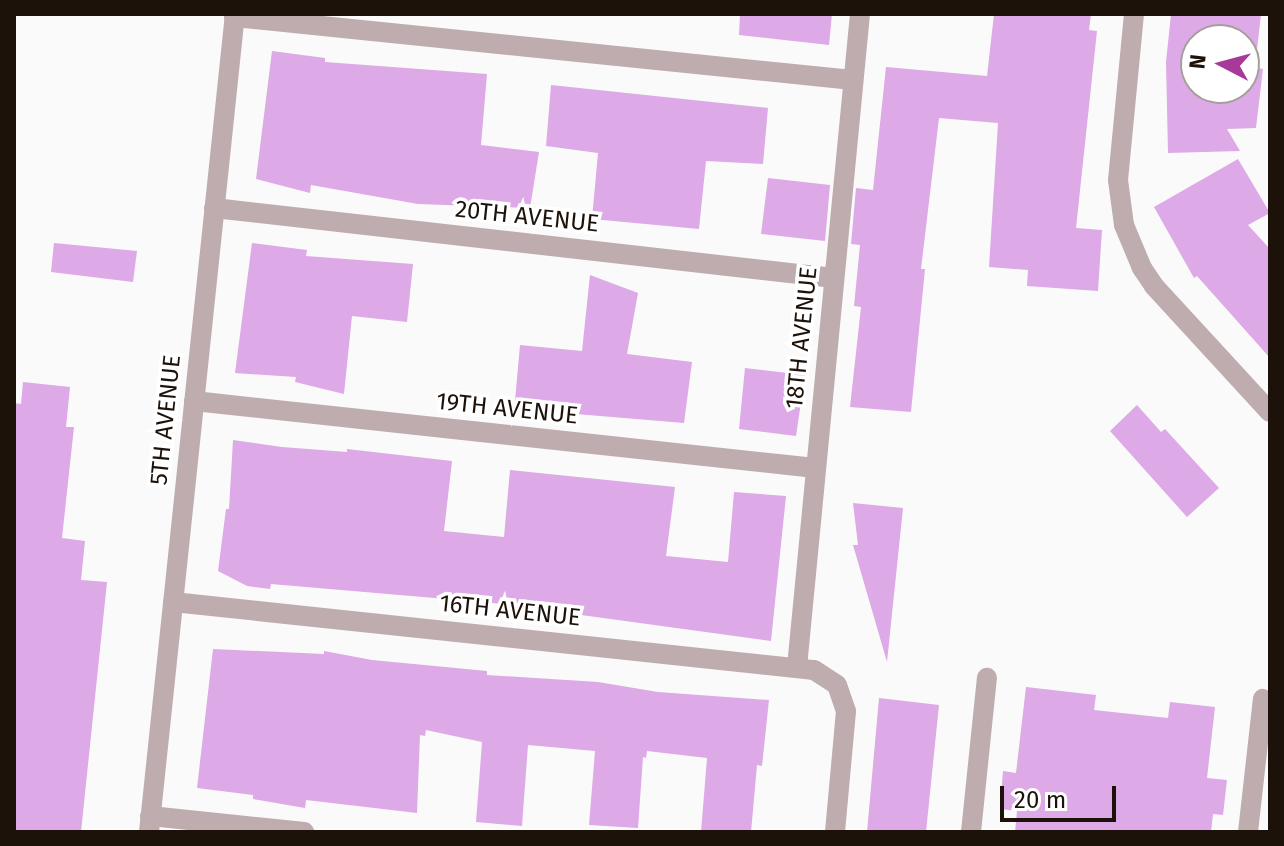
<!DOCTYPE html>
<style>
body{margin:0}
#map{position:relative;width:1284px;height:846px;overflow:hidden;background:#fafafa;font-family:"Fira Sans",sans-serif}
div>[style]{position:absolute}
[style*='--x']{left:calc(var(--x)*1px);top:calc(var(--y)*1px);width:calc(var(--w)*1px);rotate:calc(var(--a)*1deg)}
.building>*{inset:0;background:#dda9e6}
.lane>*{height:20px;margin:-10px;padding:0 10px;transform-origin:10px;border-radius:10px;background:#beacae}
span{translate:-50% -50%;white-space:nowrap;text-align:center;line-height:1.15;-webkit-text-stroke:7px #fff;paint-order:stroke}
.street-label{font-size:24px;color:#1d120a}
.frame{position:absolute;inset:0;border:16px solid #1d120a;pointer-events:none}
.north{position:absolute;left:1180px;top:24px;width:80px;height:80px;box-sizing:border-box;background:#fff;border:2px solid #a5a09d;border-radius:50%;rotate:276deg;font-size:22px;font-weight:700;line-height:32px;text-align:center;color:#1d120a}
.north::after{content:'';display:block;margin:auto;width:28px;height:36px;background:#a73a99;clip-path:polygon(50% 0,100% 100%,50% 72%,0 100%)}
.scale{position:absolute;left:1000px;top:786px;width:116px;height:36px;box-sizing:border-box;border:4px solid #1d120a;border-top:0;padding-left:10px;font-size:24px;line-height:28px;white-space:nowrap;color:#1d120a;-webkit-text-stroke:6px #fff;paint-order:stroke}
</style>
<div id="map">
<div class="building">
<i style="clip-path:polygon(740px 14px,832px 14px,829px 45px,739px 35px)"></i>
<i style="clip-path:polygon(994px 14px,1091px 14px,1089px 30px,1097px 31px,1076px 228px,1102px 230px,1098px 291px,1027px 286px,1028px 270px,989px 267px,998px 123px,939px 118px,921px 269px,925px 269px,911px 412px,850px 407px,861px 307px,854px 306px,860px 245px,851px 244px,856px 188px,873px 190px,886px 67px,987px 76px)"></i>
<i style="clip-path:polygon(evenodd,1171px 14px,1261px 14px,1255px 68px,1263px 69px,1256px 128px,1227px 129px,1240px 151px,1168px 153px,1166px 62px,1171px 14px,1196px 40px,1244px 40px,1244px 88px,1196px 88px,1196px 40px)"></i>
<i style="clip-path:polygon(272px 51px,325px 58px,325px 62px,487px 74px,481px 145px,539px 152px,530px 208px,418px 204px,311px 185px,310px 193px,256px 179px)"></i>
<i style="clip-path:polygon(551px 85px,768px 108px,763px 164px,706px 161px,699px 229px,592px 219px,598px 153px,546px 146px)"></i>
<i style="clip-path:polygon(1238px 159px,1270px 213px,1248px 225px,1270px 249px,1270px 358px,1197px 276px,1194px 278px,1154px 207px)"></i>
<i style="clip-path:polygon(768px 178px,830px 185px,825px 241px,761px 234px)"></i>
<i style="clip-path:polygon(54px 243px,137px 251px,133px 282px,51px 272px)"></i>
<i style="clip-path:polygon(252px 243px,307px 250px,306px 256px,413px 264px,407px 322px,352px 316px,344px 394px,295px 382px,296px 377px,235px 373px)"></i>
<i style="clip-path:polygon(590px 275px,638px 293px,627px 354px,692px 362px,684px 423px,576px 414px,576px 407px,515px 401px,520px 345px,582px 351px)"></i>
<i style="clip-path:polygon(745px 368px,805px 375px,796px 436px,739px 429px)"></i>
<i style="clip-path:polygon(23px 382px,70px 387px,66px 427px,74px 427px,62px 538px,85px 541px,81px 580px,107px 582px,81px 832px,14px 832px,14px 403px,21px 404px)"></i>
<i style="clip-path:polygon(1137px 405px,1161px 432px,1165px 429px,1219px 488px,1187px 517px,1110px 431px)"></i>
<i style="clip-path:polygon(233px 440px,282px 447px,347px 452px,347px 449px,452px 461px,444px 531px,504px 537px,510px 470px,675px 487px,666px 556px,728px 562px,734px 492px,786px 496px,771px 641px,493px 603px,271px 584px,270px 589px,247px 586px,218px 571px,226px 509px,229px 509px)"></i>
<i style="clip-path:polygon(853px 503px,903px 508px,887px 662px,853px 545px,858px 545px)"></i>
<i style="clip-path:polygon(213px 649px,324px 654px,324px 651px,372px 660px,487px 671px,487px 675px,598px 682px,658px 692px,769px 700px,762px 766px,757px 765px,751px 832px,701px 832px,707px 758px,647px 751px,646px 758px,643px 757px,638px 828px,589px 825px,595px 751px,528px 745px,522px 826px,476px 822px,482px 742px,426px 730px,425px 736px,420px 735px,417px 813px,306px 800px,305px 808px,253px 799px,253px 795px,197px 788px)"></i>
<i style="clip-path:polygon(1026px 687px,1096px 695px,1094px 710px,1168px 718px,1170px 702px,1215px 707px,1207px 778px,1227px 780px,1223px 815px,1213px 814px,1211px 832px,1015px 832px,1017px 811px,1000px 809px,1003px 771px,1016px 773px)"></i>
<i style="clip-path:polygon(879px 698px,939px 705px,926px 832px,867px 832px)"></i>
</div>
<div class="lane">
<i style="--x:1134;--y:14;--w:167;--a:95.5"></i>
<i style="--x:1118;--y:180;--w:45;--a:82.4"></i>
<i style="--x:1124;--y:225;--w:47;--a:67.3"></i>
<i style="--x:1142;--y:268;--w:22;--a:56"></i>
<i style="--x:1154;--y:286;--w:171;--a:47.4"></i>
<i style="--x:234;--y:17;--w:622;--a:5.81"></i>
<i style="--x:214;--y:208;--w:624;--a:6.44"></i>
<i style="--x:194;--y:401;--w:625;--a:6.16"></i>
<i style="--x:173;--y:602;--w:645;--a:6.06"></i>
<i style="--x:814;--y:670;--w:27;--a:33"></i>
<i style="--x:837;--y:685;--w:28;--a:71"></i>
<i style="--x:846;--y:711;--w:121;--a:95.2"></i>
<i style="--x:797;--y:667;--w:656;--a:-84.49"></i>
<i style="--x:150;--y:816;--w:155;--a:5.9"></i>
<i style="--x:149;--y:832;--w:823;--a:-84"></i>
<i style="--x:971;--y:832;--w:155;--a:-84.1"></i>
<i style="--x:1248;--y:832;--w:134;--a:-83.6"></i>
</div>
<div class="street-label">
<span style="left:527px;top:217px;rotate:6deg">20TH AVENUE</span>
<span style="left:802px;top:338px;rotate:-84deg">18TH AVENUE</span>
<span style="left:507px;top:409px;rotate:6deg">19TH AVENUE</span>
<span style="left:166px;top:420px;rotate:-84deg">5TH AVENUE</span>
<span style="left:510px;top:611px;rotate:6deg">16TH AVENUE</span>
</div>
<div class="frame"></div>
<div class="north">N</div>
<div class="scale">20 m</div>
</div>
